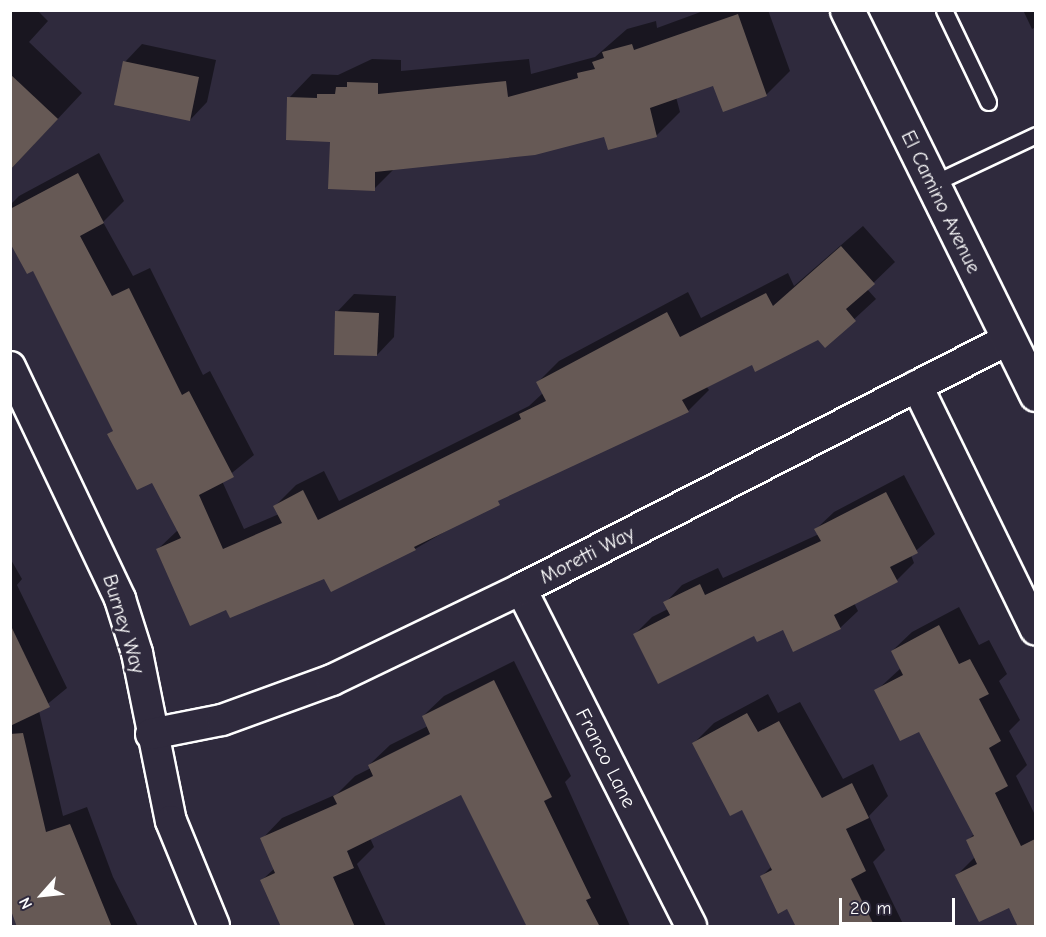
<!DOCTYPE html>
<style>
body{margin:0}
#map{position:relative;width:1046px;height:937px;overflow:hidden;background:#2f2a3d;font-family:"Comic Neue",sans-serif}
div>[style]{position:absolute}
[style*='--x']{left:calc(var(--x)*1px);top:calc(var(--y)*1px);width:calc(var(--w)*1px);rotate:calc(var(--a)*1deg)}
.shadow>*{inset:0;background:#0007}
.building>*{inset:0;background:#665955}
.roads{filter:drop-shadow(2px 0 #fff) drop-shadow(-2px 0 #fff) drop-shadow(0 2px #fff) drop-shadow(0 -2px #fff)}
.service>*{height:15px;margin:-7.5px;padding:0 7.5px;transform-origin:7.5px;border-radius:7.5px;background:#2f2a3d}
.minor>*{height:30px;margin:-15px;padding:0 15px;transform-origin:15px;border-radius:15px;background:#2f2a3d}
.secondary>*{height:33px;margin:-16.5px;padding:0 16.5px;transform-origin:16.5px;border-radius:16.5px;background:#2f2a3d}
span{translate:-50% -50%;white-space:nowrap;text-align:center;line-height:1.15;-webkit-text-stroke:6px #2f2a3d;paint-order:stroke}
.street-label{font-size:20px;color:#fff}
.frame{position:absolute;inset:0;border:12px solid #fff;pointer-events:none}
.north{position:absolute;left:12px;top:865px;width:60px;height:60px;-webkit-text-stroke:4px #2f2a3d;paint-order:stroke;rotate:243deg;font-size:16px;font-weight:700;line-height:24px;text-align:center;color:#fff}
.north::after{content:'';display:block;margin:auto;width:21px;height:27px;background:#fff;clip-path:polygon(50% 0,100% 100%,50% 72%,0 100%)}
.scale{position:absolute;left:839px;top:898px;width:116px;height:27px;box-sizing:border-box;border:3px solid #fff;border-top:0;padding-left:8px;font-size:18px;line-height:21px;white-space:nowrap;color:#fff;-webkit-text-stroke:4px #2f2a3d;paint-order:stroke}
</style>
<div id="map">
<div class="shadow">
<i style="clip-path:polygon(10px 10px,37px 10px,48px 21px,29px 42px,82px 93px,10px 170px)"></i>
<i style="clip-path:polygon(706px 10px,768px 10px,790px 71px,766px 95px,714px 85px,676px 97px,680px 112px,657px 135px,605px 135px,395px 168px,374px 189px,289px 98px,312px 74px,338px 75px,372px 59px,401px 60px,401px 71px,529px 59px,531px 74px,595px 57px,627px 29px,656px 21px,657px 28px)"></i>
<i style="clip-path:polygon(1023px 10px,1036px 10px,1036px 27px,1032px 29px)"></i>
<i style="clip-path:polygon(142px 44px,216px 60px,207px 102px,190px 120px,125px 62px)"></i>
<i style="clip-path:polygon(99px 153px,124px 201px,103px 222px,133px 276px,150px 268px,203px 375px,210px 371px,254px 455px,222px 481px,244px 529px,279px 514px,275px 506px,296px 485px,324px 471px,339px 501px,529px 406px,543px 393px,538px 382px,559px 361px,688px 292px,701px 318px,788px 273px,794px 286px,863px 226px,895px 262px,867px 289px,876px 299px,825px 346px,818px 338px,753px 363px,706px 386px,709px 390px,688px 411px,506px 496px,415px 549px,227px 608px,158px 549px,178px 530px,153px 480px,109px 434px,114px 430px,34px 269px,10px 240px,10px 205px,19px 196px)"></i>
<i style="clip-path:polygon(354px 294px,396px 296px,394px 337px,377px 355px,337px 312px)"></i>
<i style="clip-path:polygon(904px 475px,935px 534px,911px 555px,914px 563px,897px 580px,854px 603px,858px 611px,840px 628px,784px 628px,755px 634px,635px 634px,652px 617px,668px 609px,665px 603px,682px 585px,718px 568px,723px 578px,819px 534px,816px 529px,834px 512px)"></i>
<i style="clip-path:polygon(10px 558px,22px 579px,17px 585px,67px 688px,39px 711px,63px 816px,87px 807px,113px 877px,138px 926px,38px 926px,10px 904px)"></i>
<i style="clip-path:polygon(959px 607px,979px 645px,989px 640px,1007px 674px,999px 681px,1020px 720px,1009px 731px,1027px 765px,1016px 776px,1036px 817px,1036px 926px,1019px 926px,1009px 906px,957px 875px,975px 857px,968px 840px,975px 833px,920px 729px,876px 691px,901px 668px,892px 651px,912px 632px)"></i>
<i style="clip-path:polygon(514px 661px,571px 776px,565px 782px,630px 926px,529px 926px,461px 793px,370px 838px,374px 847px,357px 864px,386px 926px,283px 926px,262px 880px,275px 868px,262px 839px,282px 818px,337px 794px,355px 776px,371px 768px,369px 765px,390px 745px,428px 726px,423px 716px,444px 696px)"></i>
<i style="clip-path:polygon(768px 694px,778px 713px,800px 702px,843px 779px,873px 764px,888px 796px,869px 816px,885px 850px,873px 862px,904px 926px,797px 926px,788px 907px,762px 876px,772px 866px,743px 808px,693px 744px,714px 723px)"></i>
</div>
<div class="building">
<i style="clip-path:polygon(738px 14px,767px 96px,723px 112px,713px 86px,650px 108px,657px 137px,608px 150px,604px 137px,535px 155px,375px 172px,375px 191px,328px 189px,330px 142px,286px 140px,287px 97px,317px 98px,317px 94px,335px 94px,336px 87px,347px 87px,347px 82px,378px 83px,378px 94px,506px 81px,508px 97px,578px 78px,577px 73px,595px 69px,592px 62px,604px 58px,602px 52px,632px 44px,634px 50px)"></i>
<i style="clip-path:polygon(123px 61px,199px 77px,190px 121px,114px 105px)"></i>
<i style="clip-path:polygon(10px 74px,58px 119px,10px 170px)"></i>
<i style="clip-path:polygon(78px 173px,104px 223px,80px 236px,112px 296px,129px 288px,182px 395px,189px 391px,234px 477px,199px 495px,223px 549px,282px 523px,273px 506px,303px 490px,318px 520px,521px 419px,519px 414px,546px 401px,536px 382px,667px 312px,680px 337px,766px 293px,773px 306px,841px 246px,875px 284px,846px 309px,856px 321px,825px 348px,818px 340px,755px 372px,752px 365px,682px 400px,689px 412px,498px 501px,500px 505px,414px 547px,416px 550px,331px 592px,324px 579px,230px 618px,226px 610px,190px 626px,156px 549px,181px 538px,152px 483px,137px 490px,107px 434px,113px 431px,33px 271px,27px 274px,10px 243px,10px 209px)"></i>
<i style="clip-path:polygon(335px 311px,379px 313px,377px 356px,334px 355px)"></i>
<i style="clip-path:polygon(886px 492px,918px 553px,890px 567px,898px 582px,834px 615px,841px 629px,793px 652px,783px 630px,757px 642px,754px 636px,658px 684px,633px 634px,670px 615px,663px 602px,700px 584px,705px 595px,821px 541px,814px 529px)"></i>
<i style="clip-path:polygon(10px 624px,50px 707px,10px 726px)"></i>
<i style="clip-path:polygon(939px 625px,959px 664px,970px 659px,989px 694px,979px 699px,1001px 741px,989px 748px,1008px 786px,995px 793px,1021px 846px,1035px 839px,1035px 927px,1018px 927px,1009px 908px,979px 922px,955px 875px,977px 864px,966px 840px,974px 836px,919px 732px,900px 741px,874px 690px,903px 675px,891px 651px)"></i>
<i style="clip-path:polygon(494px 680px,552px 797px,544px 801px,591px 898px,586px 900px,600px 927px,527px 927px,461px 795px,347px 851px,354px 868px,333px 877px,355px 927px,281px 927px,260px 880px,275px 873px,260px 838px,337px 804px,333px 796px,373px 776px,368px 765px,430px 734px,422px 716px)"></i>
<i style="clip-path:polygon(747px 713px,758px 732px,779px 721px,822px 798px,852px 783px,869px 818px,846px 829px,866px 871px,851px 879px,875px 927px,796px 927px,787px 909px,778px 914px,760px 876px,772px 870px,742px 810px,730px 816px,692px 743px)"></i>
<i style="clip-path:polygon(23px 733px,46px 832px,70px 824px,112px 927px,17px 927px,10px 908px,10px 734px)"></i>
</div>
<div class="roads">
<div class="service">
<i style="--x:944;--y:10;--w:102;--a:64.4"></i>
<i style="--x:932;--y:184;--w:115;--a:-25.2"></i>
</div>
<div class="minor">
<i style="--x:10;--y:367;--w:257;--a:64.6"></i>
<i style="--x:120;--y:599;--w:57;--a:72.5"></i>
<i style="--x:137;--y:653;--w:171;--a:78.6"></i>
<i style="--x:171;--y:821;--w:113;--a:67.7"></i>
<i style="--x:917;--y:386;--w:271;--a:64"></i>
<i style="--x:521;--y:589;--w:377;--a:63.2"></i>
<i style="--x:151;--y:734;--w:72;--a:-11.2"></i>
<i style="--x:222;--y:720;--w:117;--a:-20"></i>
<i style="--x:332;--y:680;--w:210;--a:-25.7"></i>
<i style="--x:521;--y:589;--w:548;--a:-27.13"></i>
</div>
<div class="secondary">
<i style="--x:847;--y:10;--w:428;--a:63.8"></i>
</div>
</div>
<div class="street-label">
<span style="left:941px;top:202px;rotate:64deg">El Camino Avenue</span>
<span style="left:587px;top:555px;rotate:-27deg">Moretti Way</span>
<span style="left:124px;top:624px;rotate:73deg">Burney Way</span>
<span style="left:606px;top:758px;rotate:63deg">Franco Lane</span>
</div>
<div class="frame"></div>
<div class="north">N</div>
<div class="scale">20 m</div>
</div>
